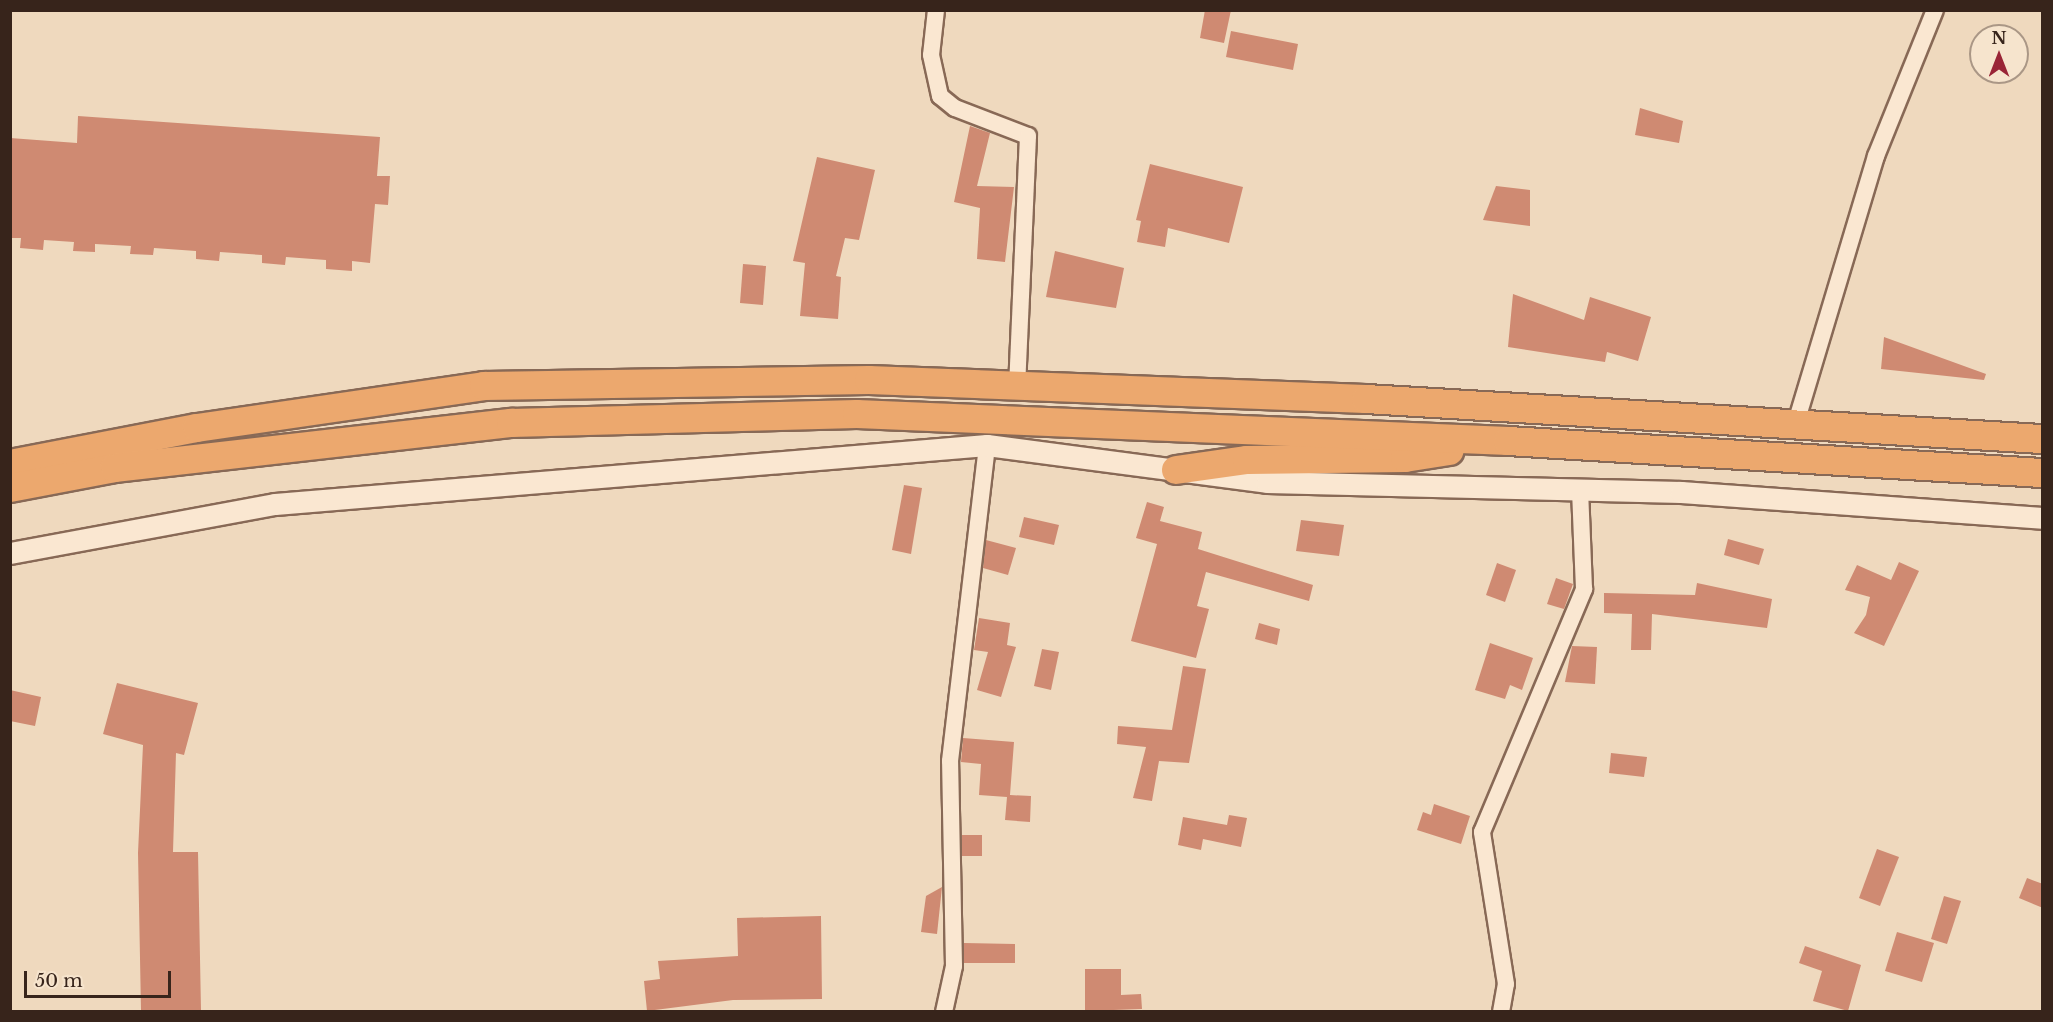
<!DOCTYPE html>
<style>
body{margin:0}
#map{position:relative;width:2053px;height:1022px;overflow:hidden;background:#efd9be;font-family:"Libre Baskerville",serif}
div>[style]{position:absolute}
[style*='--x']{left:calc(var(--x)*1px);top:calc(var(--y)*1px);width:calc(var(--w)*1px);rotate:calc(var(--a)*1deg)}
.building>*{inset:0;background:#cf8a72}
.roads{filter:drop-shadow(2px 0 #886956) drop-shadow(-2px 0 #886956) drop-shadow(0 2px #886956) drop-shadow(0 -2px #886956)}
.minor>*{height:16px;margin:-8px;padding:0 8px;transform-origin:8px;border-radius:8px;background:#fae7d1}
.tertiary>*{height:21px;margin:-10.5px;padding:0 10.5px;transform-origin:10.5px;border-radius:10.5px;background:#fae7d1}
.trunk>*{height:28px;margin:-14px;padding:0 14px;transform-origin:14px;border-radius:14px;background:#eca86e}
span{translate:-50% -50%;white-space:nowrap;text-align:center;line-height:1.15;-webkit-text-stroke:4.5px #f6e4cd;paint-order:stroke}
.frame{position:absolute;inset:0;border:12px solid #37241b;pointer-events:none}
.north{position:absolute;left:1969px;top:24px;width:60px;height:60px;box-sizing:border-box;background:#f6e4cd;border:2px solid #aa9786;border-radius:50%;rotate:0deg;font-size:16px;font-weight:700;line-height:24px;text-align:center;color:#37241b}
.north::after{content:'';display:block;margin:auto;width:21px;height:27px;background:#992436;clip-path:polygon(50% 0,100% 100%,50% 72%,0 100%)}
.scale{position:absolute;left:24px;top:971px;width:147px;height:27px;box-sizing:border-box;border:3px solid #37241b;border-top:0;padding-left:8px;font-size:18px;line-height:21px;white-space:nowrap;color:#37241b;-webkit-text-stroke:4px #f6e4cd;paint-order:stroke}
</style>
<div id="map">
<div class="building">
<i style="clip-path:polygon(1205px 10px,1231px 10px,1224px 43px,1200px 38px)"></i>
<i style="clip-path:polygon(1231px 31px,1298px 44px,1293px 70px,1226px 57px)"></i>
<i style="clip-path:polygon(1640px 108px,1683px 121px,1679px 143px,1635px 135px)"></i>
<i style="clip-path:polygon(78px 116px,380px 137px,377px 176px,390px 176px,388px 205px,375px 204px,370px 263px,352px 261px,352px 271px,326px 269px,326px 260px,286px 257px,285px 265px,262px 263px,262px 255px,220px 252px,219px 261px,196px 259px,196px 251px,154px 248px,153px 255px,130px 254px,131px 246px,95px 244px,95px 252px,73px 251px,74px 242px,44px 240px,43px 250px,20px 248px,21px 238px,10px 238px,10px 138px,77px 143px)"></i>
<i style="clip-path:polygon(970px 126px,990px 133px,977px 186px,1014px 187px,1005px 262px,977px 259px,980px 208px,954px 202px)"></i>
<i style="clip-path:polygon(817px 157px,875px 170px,859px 240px,845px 238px,836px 276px,841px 277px,838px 319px,800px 316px,805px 263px,793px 261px)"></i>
<i style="clip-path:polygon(1150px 164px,1243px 187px,1229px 243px,1168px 228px,1165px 247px,1137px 242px,1141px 221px,1136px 220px)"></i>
<i style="clip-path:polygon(1496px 186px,1530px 190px,1530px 226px,1483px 220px)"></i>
<i style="clip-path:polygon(1055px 251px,1124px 268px,1116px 308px,1046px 297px)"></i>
<i style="clip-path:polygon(743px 264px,766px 266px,763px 305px,740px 303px)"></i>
<i style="clip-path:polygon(1513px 294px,1584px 320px,1590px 297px,1651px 317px,1638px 361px,1607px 352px,1605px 362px,1508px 347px)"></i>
<i style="clip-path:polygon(1884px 337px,1986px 374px,1984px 380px,1881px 369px)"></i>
<i style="clip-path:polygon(904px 485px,922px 488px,911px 554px,892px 550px)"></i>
<i style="clip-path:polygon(1147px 502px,1164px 507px,1160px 521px,1202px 532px,1198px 549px,1313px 585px,1309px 601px,1206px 572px,1197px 606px,1209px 609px,1196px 658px,1131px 641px,1157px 544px,1136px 538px)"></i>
<i style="clip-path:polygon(1024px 517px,1059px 525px,1054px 545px,1019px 537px)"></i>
<i style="clip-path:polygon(1301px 520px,1344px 525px,1339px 556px,1296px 551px)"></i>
<i style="clip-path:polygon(1728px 539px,1764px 549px,1759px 565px,1724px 555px)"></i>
<i style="clip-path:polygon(986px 540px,1016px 548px,1008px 575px,983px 568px)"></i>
<i style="clip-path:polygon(1899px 562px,1919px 571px,1884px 646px,1854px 633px,1866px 615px,1870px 597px,1845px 590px,1857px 565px,1891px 580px)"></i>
<i style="clip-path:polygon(1497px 563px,1516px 570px,1505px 602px,1486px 595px)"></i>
<i style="clip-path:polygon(1556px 578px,1573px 584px,1564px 609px,1547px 604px)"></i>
<i style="clip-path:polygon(1697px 583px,1772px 599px,1767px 628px,1652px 614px,1651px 650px,1631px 650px,1632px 614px,1604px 613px,1604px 593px,1695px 595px)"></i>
<i style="clip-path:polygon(979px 618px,1010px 623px,1007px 645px,1016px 647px,1001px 697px,977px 690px,988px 652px,974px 650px)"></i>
<i style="clip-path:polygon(1259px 623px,1280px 629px,1277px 645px,1255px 639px)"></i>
<i style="clip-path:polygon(1490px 643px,1533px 658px,1522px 690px,1510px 685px,1505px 699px,1475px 690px)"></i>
<i style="clip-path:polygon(1572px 646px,1597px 647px,1595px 684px,1565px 682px)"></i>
<i style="clip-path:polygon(1042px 649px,1059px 652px,1051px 690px,1034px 686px)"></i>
<i style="clip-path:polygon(1183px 666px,1206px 669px,1189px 763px,1159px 761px,1152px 801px,1133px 798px,1146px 747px,1117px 744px,1118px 726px,1172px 730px)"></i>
<i style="clip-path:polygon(117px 683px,198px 703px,184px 755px,176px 753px,173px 852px,198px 852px,201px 1011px,141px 1011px,138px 853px,143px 745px,103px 734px)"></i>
<i style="clip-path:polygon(10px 690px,41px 697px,35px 726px,10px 721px)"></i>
<i style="clip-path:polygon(963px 738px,1014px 742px,1010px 795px,1031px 796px,1030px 822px,1005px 820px,1007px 797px,979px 795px,981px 764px,961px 762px)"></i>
<i style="clip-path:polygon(1611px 753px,1647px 757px,1644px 777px,1609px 773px)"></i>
<i style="clip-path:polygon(1434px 804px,1470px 816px,1461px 844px,1417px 830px,1423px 812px,1431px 815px)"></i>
<i style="clip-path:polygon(1229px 815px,1247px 818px,1241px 847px,1203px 839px,1201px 850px,1178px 845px,1183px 817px,1227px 825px)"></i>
<i style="clip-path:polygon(962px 835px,982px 835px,982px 856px,962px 856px)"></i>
<i style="clip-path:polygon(1877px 849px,1899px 857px,1880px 906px,1859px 898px)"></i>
<i style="clip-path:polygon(2027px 878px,2043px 884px,2043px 908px,2019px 898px)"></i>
<i style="clip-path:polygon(942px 887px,937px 934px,921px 932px,926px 896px)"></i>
<i style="clip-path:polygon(1944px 896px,1961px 901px,1947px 944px,1931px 939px)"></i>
<i style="clip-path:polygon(821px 916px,822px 999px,733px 1000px,647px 1011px,644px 981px,660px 979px,658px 961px,738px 956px,737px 918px)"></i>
<i style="clip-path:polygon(1897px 932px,1934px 943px,1922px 982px,1885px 971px)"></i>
<i style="clip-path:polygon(964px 943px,1015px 944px,1015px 963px,964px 963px)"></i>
<i style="clip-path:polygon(1805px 946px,1861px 965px,1848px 1011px,1813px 1001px,1822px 971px,1799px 963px)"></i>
<i style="clip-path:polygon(1085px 969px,1121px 969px,1121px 995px,1141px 994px,1142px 1009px,1085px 1011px)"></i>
</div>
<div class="roads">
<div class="minor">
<i style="--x:936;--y:10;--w:45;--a:96.3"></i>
<i style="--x:931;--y:55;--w:42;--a:77.6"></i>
<i style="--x:940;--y:96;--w:19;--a:39"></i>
<i style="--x:955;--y:108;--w:78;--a:21"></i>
<i style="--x:1028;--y:136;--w:249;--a:92.5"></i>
<i style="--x:1795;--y:426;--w:282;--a:-73.3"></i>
<i style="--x:1876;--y:156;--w:157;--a:-68"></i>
<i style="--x:944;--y:1012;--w:47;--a:-77.7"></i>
<i style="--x:954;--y:966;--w:205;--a:-91.1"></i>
<i style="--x:950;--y:761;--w:318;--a:-83.3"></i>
<i style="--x:1501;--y:1012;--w:28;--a:-80"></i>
<i style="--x:1506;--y:984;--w:154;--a:-99"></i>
<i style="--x:1482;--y:832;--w:264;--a:-67.2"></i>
<i style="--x:1584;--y:589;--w:100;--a:-92.3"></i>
</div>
<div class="tertiary">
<i style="--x:10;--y:553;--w:269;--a:-10.5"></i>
<i style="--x:275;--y:504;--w:714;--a:-4.74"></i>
<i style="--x:987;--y:445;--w:282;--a:7.5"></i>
<i style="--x:1267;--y:482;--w:414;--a:1.4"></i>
<i style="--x:1681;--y:492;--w:362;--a:4.1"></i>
</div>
<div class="trunk">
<i style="--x:10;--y:464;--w:190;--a:-10.9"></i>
<i style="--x:197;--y:428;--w:290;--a:-8.3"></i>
<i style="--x:484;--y:386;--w:385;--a:-0.9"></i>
<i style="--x:869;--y:380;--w:497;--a:2.2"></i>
<i style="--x:1366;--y:399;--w:677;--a:3.39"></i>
<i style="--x:1176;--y:470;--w:72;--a:-8"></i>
<i style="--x:1247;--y:460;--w:158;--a:-0.7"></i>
<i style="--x:1405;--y:458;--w:45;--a:-9"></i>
<i style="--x:10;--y:488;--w:107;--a:-10.8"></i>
<i style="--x:115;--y:468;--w:399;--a:-6.5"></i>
<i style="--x:511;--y:423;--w:346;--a:-1.5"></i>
<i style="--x:857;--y:414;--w:652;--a:2.37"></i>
<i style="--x:1508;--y:441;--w:535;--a:3.43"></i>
</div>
</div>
<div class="frame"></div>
<div class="north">N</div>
<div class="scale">50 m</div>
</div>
